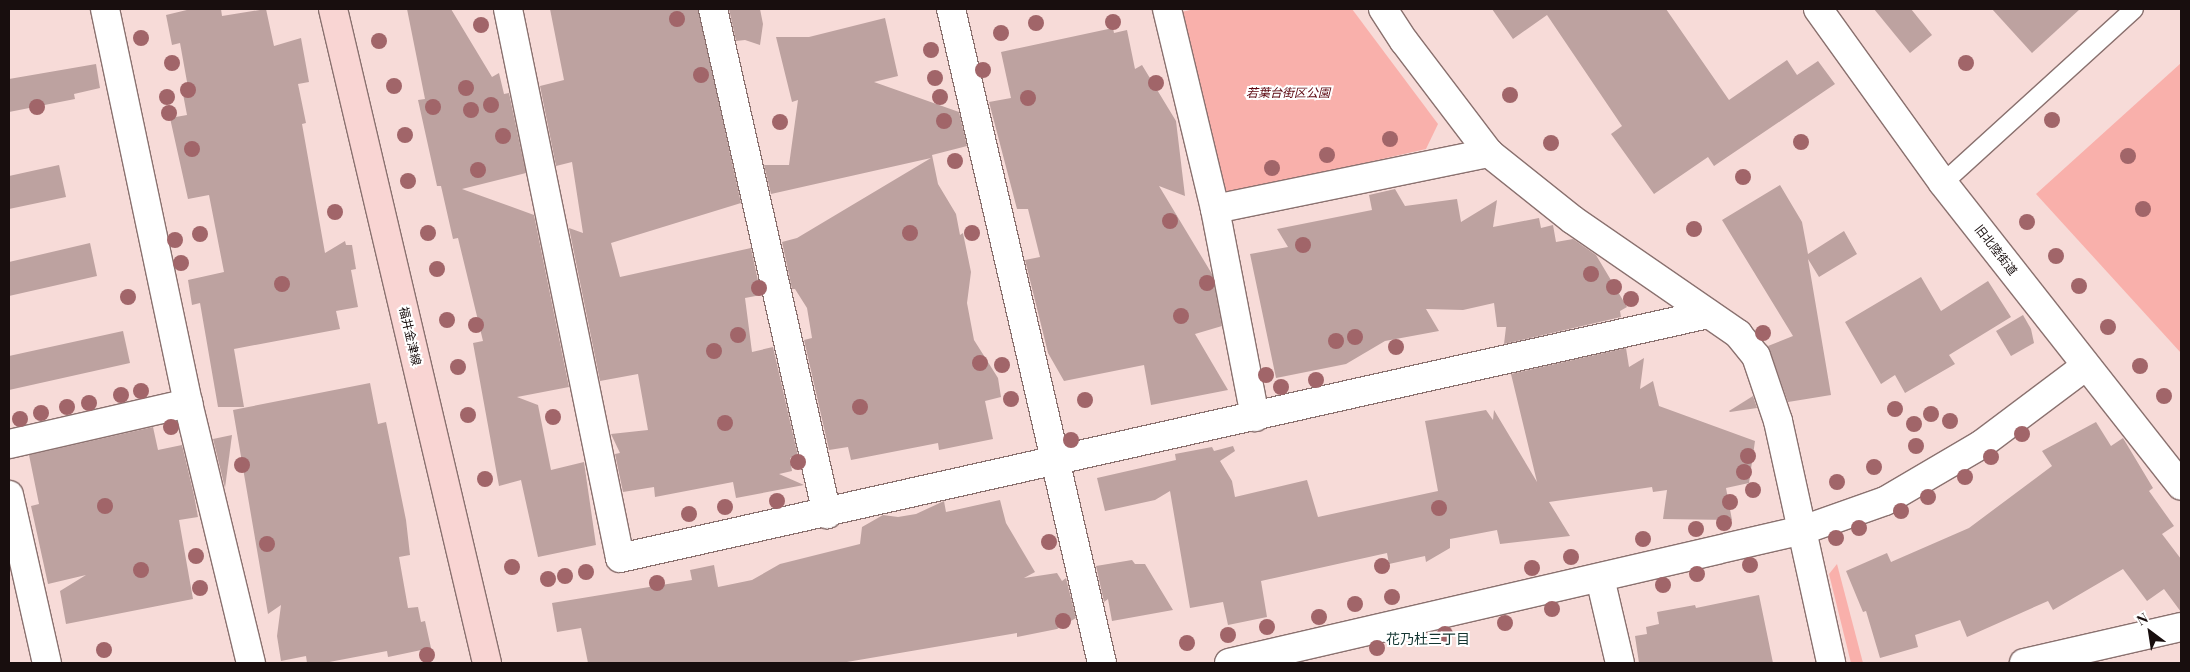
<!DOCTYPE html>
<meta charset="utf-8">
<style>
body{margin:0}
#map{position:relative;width:2190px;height:672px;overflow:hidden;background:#f7dbd8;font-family:"Playfair Display","Noto Sans JP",serif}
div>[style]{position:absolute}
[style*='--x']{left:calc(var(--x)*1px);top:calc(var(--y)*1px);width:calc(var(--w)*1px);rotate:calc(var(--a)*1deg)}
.green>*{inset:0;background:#f9b0ab}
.building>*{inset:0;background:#bda2a0}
.roads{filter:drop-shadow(1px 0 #8a716f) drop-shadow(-1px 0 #8a716f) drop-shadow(0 1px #8a716f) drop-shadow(0 -1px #8a716f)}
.service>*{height:18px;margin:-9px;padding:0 9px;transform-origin:9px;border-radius:9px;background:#fff}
.minor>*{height:28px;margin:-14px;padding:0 14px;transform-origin:14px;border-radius:14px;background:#fff}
.tertiary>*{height:28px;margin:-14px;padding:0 14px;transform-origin:14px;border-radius:14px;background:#fff}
.primary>*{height:28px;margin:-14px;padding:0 14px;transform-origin:14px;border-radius:14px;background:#f9d5d3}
.trees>*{width:16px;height:16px;margin:-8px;border-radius:50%;background:#a16569}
span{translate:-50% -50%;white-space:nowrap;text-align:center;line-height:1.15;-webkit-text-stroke:4px #fff;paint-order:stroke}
.park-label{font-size:12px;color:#5b050e;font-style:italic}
.street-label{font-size:12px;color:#180e0e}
.neighbourhood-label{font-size:14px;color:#133531}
.frame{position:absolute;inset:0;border:10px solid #180e0e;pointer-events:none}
.north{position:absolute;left:2125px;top:607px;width:50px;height:50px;-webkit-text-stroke:4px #fff;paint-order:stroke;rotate:329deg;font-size:14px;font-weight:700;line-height:20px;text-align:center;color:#180e0e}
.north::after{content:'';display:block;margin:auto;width:18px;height:22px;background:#180e0e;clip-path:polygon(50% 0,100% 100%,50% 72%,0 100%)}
</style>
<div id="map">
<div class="green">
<i style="clip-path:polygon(1195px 9px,1352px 9px,1438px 124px,1426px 149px,1224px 195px,1181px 12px)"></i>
<i style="clip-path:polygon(2181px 63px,2181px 353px,2036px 194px)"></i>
<i style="clip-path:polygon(1837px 564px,1863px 663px,1851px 663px,1829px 574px)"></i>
</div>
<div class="building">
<i style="clip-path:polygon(191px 9px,221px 9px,222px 16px,266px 9px,274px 46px,301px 38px,309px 82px,298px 84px,306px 123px,302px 124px,325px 253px,345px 241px,346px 245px,352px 245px,356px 269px,351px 270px,358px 307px,336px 311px,340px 329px,234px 349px,244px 407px,218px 407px,200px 303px,192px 305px,188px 280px,224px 272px,209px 195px,188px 199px,170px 118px,187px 115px,183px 94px,189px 93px,180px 43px,172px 45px,166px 15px)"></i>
<i style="clip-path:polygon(407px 9px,451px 9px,492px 77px,499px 73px,504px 94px,509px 93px,526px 173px,462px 189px,534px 215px,569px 387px,517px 397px,538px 405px,551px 470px,584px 462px,596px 545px,538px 557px,521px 480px,499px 486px,473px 343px,483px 341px,458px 238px,453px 239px,441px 186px,437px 186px,418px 100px,425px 99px)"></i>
<i style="clip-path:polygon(550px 9px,698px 9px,741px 203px,611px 243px,620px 277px,751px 248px,761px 295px,745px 298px,752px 352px,773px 347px,798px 456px,790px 458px,792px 471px,779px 474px,804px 485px,736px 498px,733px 482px,655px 497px,654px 487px,623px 492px,615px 454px,620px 453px,611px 434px,648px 430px,638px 374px,600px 381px,569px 228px,583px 233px,572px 162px,556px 166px,540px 86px,564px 80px)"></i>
<i style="clip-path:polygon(729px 9px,760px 9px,763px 24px,760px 45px,745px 40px,736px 41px)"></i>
<i style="clip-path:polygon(1492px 9px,1666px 9px,1729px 100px,1787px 60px,1797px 75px,1818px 61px,1835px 84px,1714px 166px,1708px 157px,1654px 194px,1611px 134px,1622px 126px,1547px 15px,1513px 39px)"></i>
<i style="clip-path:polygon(1874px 9px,1911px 9px,1932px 35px,1910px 53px)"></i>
<i style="clip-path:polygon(1992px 9px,2080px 9px,2032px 53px)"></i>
<i style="clip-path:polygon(885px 18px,898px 76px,874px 82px,959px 112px,967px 146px,932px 155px,938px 184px,956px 214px,960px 235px,963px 233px,971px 272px,967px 303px,974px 340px,998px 378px,1001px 397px,985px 401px,993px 439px,939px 450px,938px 443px,851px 460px,848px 447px,829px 450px,804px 340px,812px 338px,807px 308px,795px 289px,792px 289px,782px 242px,797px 238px,931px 158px,771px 194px,764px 165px,789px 165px,798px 100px,792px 102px,776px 37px,809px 37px)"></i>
<i style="clip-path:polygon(1113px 28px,1114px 33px,1127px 30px,1135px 69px,1142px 65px,1176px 121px,1185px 196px,1159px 186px,1212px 274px,1222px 326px,1195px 334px,1228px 390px,1151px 405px,1144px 365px,1064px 381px,1048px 353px,1025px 260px,1040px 257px,1028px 209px,1017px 209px,989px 102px,1011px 98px,1001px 52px)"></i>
<i style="clip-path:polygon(96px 64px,100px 88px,74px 94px,75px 99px,9px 112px,9px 79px)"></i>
<i style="clip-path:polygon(59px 165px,66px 197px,9px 209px,9px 176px)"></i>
<i style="clip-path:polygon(1780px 185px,1802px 222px,1808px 254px,1844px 231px,1857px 254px,1819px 277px,1808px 259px,1831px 395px,1788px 402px,1768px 346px,1793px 336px,1722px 220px)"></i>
<i style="clip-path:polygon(1395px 189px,1405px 206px,1457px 199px,1461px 222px,1497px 200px,1493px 227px,1539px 218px,1541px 228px,1553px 225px,1556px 242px,1573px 239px,1596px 255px,1627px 307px,1620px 311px,1621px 317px,1504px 344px,1506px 327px,1497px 327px,1494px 303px,1463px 310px,1426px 309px,1439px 331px,1385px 341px,1346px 364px,1276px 378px,1250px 254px,1288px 247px,1277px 229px,1372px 210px,1369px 195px)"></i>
<i style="clip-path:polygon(90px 243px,97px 276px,9px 296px,9px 262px)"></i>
<i style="clip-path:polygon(1921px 277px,1941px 311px,1988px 281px,2011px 317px,1949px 355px,1955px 364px,1905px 393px,1895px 375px,1881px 384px,1845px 322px)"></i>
<i style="clip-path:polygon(2023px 315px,2031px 329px,2034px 343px,2011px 356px,1996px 331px)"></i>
<i style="clip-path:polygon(123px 331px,130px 363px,9px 390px,9px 356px)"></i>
<i style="clip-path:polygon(1626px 348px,1629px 367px,1644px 358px,1640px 389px,1653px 381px,1659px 406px,1755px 441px,1749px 483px,1726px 488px,1732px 520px,1663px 519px,1667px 490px,1653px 492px,1652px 487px,1549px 502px,1570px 536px,1500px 544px,1497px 530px,1450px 539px,1450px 548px,1426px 562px,1425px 556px,1389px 564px,1387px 553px,1261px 581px,1267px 617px,1228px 625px,1223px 602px,1190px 608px,1170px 491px,1155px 500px,1105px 511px,1097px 478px,1176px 460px,1175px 454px,1212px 447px,1214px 451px,1233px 446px,1235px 451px,1220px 461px,1232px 481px,1235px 497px,1307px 480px,1318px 517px,1438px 491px,1425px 421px,1486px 410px,1493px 420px,1494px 410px,1537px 482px,1511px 374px)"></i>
<i style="clip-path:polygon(370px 383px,378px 424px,386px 422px,406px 520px,410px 555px,399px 557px,408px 608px,418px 607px,421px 622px,425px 621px,431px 648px,388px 657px,387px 651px,324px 663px,307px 663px,306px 656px,281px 661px,277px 636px,281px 605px,268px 614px,233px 410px)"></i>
<i style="clip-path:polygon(1753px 396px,1757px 408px,1730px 412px,1729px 411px)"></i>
<i style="clip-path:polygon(2096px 422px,2111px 446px,2123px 438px,2153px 488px,2149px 491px,2174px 526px,2162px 534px,2181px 559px,2181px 612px,2164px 589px,2147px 601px,2123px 569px,2053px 610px,2048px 601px,1967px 637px,1960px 620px,1915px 635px,1918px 647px,1880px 658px,1866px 611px,1863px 612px,1846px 571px,1887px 553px,1891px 562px,1969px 528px,2052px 466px,2042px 451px)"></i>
<i style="clip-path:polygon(153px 427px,158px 450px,182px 445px,194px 495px,198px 517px,179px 520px,193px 599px,66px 624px,60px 591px,86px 575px,48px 584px,31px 506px,39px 504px,29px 455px)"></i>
<i style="clip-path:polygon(232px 435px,225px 488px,213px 439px)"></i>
<i style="clip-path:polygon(1000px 500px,1006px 523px,1035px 572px,1024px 578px,1057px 573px,1062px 581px,1066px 578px,1076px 618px,1057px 629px,1017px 637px,1017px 633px,841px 663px,588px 663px,581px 628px,557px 632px,552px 603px,692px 580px,690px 570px,714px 565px,718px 587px,752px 580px,780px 564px,860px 544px,862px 527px,883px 515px,898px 517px,916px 514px,944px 501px,946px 512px)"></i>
<i style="clip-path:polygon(1132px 560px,1135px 564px,1145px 564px,1173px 610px,1112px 621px,1108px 599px,1104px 602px,1096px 566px)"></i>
<i style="clip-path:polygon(1759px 595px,1773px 663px,1639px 663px,1635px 636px,1647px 634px,1646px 627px,1659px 624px,1657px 612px,1695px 605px,1696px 608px)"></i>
</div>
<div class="roads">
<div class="service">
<i style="--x:1943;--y:183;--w:258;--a:-42.3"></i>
</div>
<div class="minor">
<i style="--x:105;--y:9;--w:403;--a:78.1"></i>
<i style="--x:188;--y:403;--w:268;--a:76.4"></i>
<i style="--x:508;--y:9;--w:560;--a:78.47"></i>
<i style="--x:620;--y:558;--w:1115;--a:-12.64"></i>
<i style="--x:713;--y:9;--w:518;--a:77.28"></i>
<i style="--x:951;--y:9;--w:671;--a:77"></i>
<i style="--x:1167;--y:9;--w:206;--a:76.5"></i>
<i style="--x:1215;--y:209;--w:212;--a:79.1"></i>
<i style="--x:1383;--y:9;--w:38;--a:57"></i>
<i style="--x:1404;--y:41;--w:141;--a:52.8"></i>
<i style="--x:1489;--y:153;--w:107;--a:38.6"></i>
<i style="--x:1573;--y:220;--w:201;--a:34.6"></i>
<i style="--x:1738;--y:334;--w:28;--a:51"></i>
<i style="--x:1756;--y:356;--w:69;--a:71.3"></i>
<i style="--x:1778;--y:421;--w:248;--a:77.6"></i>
<i style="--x:1215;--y:209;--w:280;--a:-11.6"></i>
<i style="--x:9;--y:444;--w:184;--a:-12.9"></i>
<i style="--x:9;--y:495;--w:172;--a:77.3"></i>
<i style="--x:1600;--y:578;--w:87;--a:76.8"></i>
<i style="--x:2024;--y:663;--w:161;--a:-12.9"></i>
</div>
<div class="tertiary">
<i style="--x:1818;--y:9;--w:214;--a:54.3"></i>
<i style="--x:1943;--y:183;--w:385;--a:51.8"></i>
<i style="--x:1229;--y:663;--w:589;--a:-13.05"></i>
<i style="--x:1803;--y:530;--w:87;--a:-19.5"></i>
<i style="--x:1885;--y:501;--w:113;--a:-30.4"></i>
<i style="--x:1982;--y:444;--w:130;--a:-36.9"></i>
</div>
<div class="primary">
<i style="--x:333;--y:9;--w:672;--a:76.75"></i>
</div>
</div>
<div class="trees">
<i style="left:677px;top:19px"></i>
<i style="left:1113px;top:22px"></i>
<i style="left:1036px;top:23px"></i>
<i style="left:481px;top:25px"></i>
<i style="left:1001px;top:33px"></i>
<i style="left:141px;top:38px"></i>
<i style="left:379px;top:41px"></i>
<i style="left:931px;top:50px"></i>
<i style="left:172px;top:63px"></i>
<i style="left:1966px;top:63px"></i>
<i style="left:983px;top:70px"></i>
<i style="left:701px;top:75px"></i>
<i style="left:935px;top:78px"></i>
<i style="left:1156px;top:83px"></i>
<i style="left:394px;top:86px"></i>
<i style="left:466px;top:88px"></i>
<i style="left:188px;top:90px"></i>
<i style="left:1510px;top:95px"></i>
<i style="left:167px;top:97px"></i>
<i style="left:940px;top:97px"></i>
<i style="left:1028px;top:98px"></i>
<i style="left:491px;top:105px"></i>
<i style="left:37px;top:107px"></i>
<i style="left:433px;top:107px"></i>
<i style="left:471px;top:110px"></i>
<i style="left:169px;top:113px"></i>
<i style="left:2052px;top:120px"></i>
<i style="left:944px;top:121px"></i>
<i style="left:780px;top:122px"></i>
<i style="left:405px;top:135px"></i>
<i style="left:503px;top:136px"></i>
<i style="left:1390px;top:139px"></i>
<i style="left:1801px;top:142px"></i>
<i style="left:1551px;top:143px"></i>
<i style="left:192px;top:149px"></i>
<i style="left:1327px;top:155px"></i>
<i style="left:2128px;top:156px"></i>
<i style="left:955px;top:161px"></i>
<i style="left:1272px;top:168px"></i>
<i style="left:478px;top:170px"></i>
<i style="left:1743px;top:177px"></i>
<i style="left:408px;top:181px"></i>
<i style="left:2143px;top:209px"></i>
<i style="left:335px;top:212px"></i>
<i style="left:1170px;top:221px"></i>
<i style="left:2027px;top:222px"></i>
<i style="left:1694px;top:229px"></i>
<i style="left:428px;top:233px"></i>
<i style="left:910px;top:233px"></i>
<i style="left:972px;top:233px"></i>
<i style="left:200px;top:234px"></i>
<i style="left:175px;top:240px"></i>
<i style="left:1303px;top:245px"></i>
<i style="left:2056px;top:256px"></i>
<i style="left:181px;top:263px"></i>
<i style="left:437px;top:269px"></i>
<i style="left:1591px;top:274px"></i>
<i style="left:1207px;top:283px"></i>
<i style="left:282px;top:284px"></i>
<i style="left:2079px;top:286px"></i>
<i style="left:1614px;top:287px"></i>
<i style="left:759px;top:288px"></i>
<i style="left:128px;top:297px"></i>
<i style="left:1631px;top:299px"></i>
<i style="left:1181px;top:316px"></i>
<i style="left:447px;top:320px"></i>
<i style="left:476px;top:325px"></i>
<i style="left:2108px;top:327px"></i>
<i style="left:1763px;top:333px"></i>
<i style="left:738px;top:335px"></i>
<i style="left:1355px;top:337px"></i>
<i style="left:1336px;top:341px"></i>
<i style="left:1396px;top:347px"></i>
<i style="left:714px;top:351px"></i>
<i style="left:980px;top:363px"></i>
<i style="left:1002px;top:365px"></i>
<i style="left:2140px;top:366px"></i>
<i style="left:458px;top:367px"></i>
<i style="left:1266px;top:375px"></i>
<i style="left:1316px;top:380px"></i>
<i style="left:1281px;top:387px"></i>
<i style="left:141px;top:391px"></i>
<i style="left:121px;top:395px"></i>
<i style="left:2164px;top:396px"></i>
<i style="left:1011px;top:399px"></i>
<i style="left:1085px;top:400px"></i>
<i style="left:89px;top:403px"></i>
<i style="left:67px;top:407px"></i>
<i style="left:860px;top:407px"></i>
<i style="left:1895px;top:409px"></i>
<i style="left:41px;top:413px"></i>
<i style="left:1931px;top:414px"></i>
<i style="left:468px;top:415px"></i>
<i style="left:553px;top:417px"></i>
<i style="left:20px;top:419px"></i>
<i style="left:1950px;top:421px"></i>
<i style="left:725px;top:423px"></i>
<i style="left:1914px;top:424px"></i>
<i style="left:171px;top:427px"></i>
<i style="left:2022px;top:434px"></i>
<i style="left:1071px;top:440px"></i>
<i style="left:1916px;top:446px"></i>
<i style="left:1748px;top:456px"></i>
<i style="left:1991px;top:457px"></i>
<i style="left:798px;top:462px"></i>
<i style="left:242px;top:465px"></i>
<i style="left:1874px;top:467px"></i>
<i style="left:1744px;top:472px"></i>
<i style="left:1965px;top:477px"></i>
<i style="left:485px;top:479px"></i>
<i style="left:1837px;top:482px"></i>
<i style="left:1753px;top:490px"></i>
<i style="left:1928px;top:497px"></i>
<i style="left:777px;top:501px"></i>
<i style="left:1730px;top:502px"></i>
<i style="left:105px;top:506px"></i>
<i style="left:725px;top:507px"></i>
<i style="left:1439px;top:508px"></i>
<i style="left:1901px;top:511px"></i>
<i style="left:689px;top:514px"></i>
<i style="left:1724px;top:523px"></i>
<i style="left:1859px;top:528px"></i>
<i style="left:1696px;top:529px"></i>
<i style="left:1836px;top:538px"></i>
<i style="left:1643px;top:539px"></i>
<i style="left:1049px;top:542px"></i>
<i style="left:267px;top:544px"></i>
<i style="left:196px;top:556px"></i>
<i style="left:1571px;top:557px"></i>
<i style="left:1750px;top:565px"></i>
<i style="left:1382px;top:566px"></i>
<i style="left:512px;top:567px"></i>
<i style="left:1532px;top:568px"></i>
<i style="left:141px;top:570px"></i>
<i style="left:586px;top:572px"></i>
<i style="left:1697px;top:574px"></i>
<i style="left:565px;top:576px"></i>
<i style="left:548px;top:579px"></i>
<i style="left:657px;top:583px"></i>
<i style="left:1663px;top:585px"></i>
<i style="left:200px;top:588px"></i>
<i style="left:1392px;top:597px"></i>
<i style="left:1355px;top:604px"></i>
<i style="left:1552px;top:609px"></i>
<i style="left:1319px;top:617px"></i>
<i style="left:1063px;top:621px"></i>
<i style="left:1505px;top:623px"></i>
<i style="left:1267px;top:627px"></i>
<i style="left:1445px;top:634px"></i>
<i style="left:1228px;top:635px"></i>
<i style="left:1187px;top:643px"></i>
<i style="left:1377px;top:648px"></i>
<i style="left:104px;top:650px"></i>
<i style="left:427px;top:655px"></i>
</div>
<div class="park-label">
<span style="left:1288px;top:93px">若葉台街区公園</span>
</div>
<div class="street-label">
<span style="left:1996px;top:250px;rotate:52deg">旧北陸街道</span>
<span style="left:410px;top:336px;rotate:77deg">福井金津線</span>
</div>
<div class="neighbourhood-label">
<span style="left:1428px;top:639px">花乃杜三丁目</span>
</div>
<div class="frame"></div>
<div class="north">N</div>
</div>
